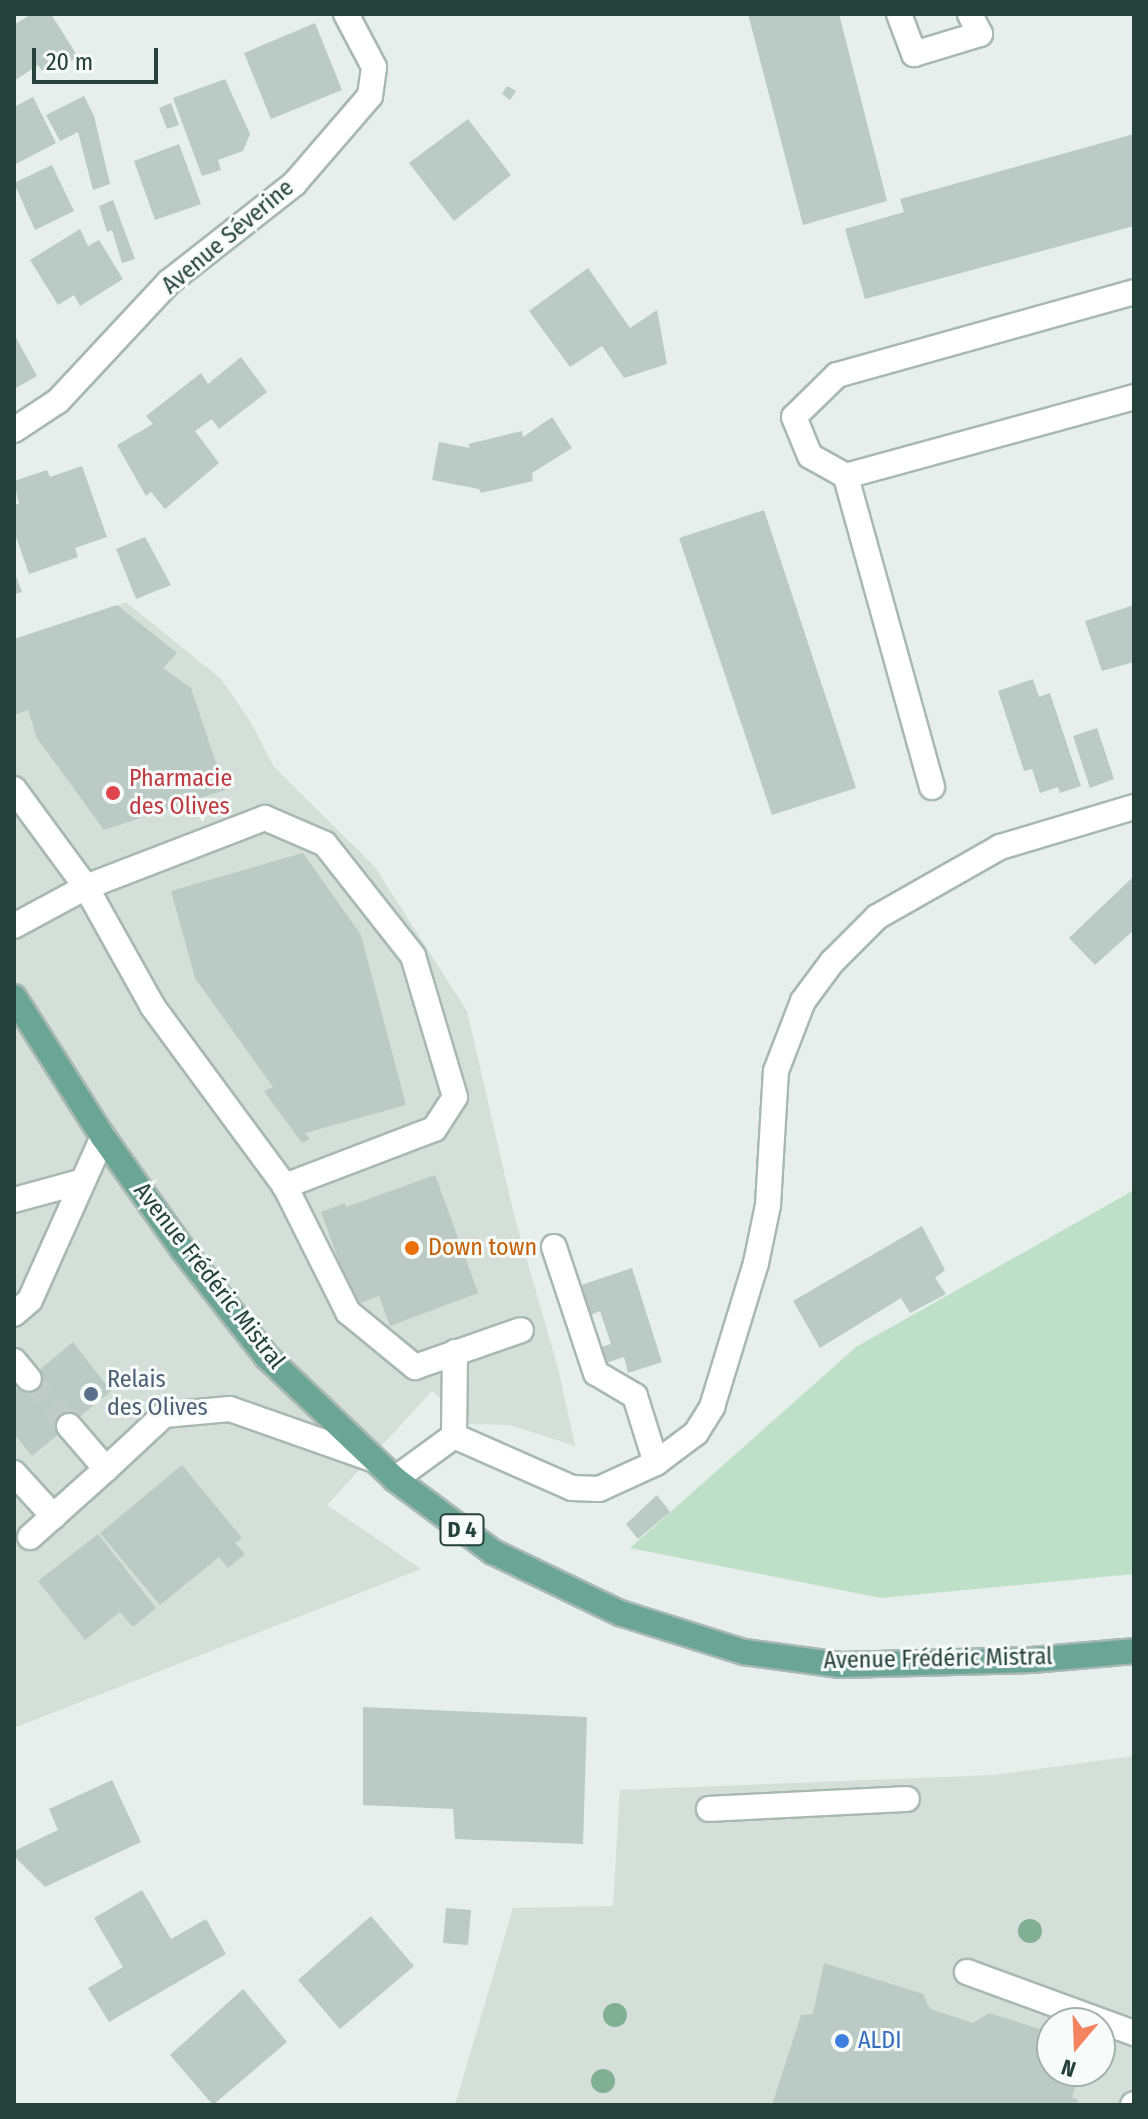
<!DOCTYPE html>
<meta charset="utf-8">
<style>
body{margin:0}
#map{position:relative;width:1148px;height:2119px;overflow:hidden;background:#e6efeb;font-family:"Fira Sans Condensed",sans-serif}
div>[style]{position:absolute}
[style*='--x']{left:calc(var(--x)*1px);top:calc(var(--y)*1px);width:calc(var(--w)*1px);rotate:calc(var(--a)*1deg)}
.built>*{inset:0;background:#d4dfda}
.green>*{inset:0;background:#bfe0c8}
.building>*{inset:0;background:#bbcac4}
.minor-tunnel>*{height:24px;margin-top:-12px;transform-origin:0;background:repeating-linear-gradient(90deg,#bfccc8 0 24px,transparent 0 36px)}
.roads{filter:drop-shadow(2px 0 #a8b8b2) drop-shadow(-2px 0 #a8b8b2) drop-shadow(0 2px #a8b8b2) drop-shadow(0 -2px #a8b8b2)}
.minor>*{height:24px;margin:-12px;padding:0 12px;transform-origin:12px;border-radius:12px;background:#fff}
.major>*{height:24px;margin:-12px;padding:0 12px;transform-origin:12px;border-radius:12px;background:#6aa596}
.trees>*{width:24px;height:24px;margin:-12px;border-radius:50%;background:#80af93}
.dots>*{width:22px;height:22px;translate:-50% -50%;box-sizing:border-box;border:4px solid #f7fbf9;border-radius:50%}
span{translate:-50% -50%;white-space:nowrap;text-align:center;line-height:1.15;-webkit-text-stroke:6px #f7fbf9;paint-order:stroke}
.shield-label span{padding:2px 6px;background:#f7fbf9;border:2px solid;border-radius:6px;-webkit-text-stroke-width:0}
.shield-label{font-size:22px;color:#24423a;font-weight:700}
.street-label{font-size:24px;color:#24423a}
.health-label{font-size:24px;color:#be3a42}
.left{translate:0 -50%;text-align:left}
.food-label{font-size:24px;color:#c56008}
.service-label{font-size:24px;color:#4e5e75}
.shop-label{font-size:24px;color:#366cbe}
.frame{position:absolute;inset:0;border:16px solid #24423a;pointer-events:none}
.north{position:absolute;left:1036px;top:2007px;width:80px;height:80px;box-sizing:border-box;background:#f7fbf9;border:2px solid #a3b1ad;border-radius:50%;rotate:199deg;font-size:22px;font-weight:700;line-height:32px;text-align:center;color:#24423a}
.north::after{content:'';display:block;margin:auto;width:28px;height:36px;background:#f4845f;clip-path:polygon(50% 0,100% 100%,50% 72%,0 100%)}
.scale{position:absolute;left:32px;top:48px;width:126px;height:36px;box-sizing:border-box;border:4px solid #24423a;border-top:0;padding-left:10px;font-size:24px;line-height:28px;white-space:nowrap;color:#24423a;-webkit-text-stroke:6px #f7fbf9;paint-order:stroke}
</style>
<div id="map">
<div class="built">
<i style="clip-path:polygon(126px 602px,221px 679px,250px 721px,274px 767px,375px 867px,467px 1011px,514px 1215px,559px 1372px,575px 1446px,510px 1425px,470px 1424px,432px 1391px,327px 1505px,421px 1569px,14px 1728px,14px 647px)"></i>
<i style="clip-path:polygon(evenodd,1134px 1756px,1134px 2105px,455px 2105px,513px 1908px,613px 1906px,620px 1790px,993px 1775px,1134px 1756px,1052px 2023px,1100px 2023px,1100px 2071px,1052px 2071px,1052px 2023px)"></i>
</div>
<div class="green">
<i style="clip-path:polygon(1134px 1190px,1134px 1574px,881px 1598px,630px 1548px,856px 1347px)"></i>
</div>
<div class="building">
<i style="clip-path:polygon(31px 14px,51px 14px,78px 57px,68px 63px,64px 56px,42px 71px,38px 65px,14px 81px,14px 25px)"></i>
<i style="clip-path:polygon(748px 14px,839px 14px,887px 201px,803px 225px)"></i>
<i style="clip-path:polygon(315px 23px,342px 90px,271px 119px,244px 53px)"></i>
<i style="clip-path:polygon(225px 79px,250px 134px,243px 151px,218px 160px,221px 170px,202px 176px,173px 98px)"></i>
<i style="clip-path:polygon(507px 86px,516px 91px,510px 100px,502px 94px)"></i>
<i style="clip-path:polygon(84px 96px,94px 116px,110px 184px,93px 190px,78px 132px,60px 141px,46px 115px)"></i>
<i style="clip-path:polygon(33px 97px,56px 143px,14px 165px,14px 107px)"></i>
<i style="clip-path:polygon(171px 103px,179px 125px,167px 129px,159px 108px)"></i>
<i style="clip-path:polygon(468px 119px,511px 175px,454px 221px,409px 163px)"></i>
<i style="clip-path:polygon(1134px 134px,1134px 226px,865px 299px,845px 229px,904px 212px,900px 199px)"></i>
<i style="clip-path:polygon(179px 144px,201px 204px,155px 220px,134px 161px)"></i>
<i style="clip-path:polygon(52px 165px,74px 211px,35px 230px,14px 183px)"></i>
<i style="clip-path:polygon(113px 200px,135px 259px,122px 263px,112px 230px,107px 232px,99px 206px)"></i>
<i style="clip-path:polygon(80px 229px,88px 246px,99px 240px,123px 279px,80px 306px,74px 295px,58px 305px,30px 260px)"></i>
<i style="clip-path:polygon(588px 268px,630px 328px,657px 310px,667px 364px,624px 378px,602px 346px,570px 367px,529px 311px)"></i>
<i style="clip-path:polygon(14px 334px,37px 376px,14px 389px)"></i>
<i style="clip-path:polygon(241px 357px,267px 392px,219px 429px,212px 419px,195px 431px,219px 463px,165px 509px,151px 492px,146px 496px,117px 445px,153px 424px,146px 416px,201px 373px,208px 384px)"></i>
<i style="clip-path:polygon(552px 417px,572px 448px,532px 473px,533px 481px,481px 493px,479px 489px,432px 480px,439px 442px,470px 448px,468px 444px,522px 431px,523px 437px)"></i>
<i style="clip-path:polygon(82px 466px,107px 537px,75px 548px,78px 557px,29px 574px,14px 531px,14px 505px,19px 504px,14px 481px,47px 470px,50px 477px)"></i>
<i style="clip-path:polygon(764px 510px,856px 788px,772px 815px,679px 538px)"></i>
<i style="clip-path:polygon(145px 537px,171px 585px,136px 599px,116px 549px)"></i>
<i style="clip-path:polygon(14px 571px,22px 592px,14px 594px)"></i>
<i style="clip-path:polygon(117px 605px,177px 653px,163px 668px,191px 688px,225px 790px,104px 830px,37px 738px,28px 710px,14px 715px,14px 639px)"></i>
<i style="clip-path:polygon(1134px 605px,1134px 662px,1102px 671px,1085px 621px)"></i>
<i style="clip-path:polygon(1033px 679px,1039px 697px,1050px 693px,1081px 786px,1060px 793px,1058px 787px,1040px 793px,1032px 769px,1024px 771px,998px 691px)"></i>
<i style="clip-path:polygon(1097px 728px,1114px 779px,1090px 788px,1073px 736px)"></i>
<i style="clip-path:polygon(303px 853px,361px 935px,406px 1105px,305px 1133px,310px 1139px,302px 1143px,264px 1091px,273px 1087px,195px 978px,171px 891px)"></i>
<i style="clip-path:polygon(1134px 876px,1134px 930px,1095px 965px,1069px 938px)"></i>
<i style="clip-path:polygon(435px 1175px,478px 1293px,390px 1326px,379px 1296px,355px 1305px,321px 1212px,345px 1203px,346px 1207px)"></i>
<i style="clip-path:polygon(922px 1226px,945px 1270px,935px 1278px,946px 1294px,910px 1313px,901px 1298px,820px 1348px,793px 1301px)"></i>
<i style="clip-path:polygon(632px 1268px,662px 1362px,628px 1373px,624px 1357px,606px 1363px,601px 1347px,611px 1344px,600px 1311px,591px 1315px,581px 1285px)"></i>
<i style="clip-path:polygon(73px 1342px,111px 1391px,32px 1456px,14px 1434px,14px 1391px)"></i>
<i style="clip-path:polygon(182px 1465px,242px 1538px,235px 1543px,245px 1554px,228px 1568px,219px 1557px,160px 1605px,100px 1533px)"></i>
<i style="clip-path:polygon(657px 1495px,670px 1512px,638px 1539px,626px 1524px)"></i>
<i style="clip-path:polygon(98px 1534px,156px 1608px,133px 1627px,120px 1612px,85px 1640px,38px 1581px)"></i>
<i style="clip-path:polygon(363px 1707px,587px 1717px,583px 1844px,455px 1839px,453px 1809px,363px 1805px)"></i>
<i style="clip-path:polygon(112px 1780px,141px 1842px,45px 1887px,14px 1856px,14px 1851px,58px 1830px,49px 1809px)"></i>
<i style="clip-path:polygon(142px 1890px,171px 1939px,206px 1919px,226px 1954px,109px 2022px,88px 1988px,123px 1967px,94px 1918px)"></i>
<i style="clip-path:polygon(446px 1908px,471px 1910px,468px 1945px,443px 1943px)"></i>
<i style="clip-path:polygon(371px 1916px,414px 1966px,340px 2029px,298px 1980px)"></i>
<i style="clip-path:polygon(824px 1963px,923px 1994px,930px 2009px,973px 2023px,989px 2013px,1052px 2033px,1052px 2071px,1080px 2071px,1072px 2097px,1078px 2100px,1077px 2105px,772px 2105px,801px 2015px,813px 2014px)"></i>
<i style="clip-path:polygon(243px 1989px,287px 2042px,213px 2105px,170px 2055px)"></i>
</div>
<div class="minor-tunnel">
<i style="--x:29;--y:1379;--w:62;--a:49.6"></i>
</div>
<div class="roads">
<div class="minor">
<i style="--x:899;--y:14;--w:43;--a:69.4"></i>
<i style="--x:914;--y:54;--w:69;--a:-16.9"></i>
<i style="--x:980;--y:34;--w:22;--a:-117"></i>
<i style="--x:14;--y:430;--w:53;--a:-33.4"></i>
<i style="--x:58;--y:401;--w:163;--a:-47"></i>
<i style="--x:169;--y:282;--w:159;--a:-38.1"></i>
<i style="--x:294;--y:184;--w:116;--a:-49.2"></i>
<i style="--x:370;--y:96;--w:29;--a:-82"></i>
<i style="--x:374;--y:67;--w:60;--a:-117.8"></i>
<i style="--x:846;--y:476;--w:299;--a:-15.3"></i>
<i style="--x:932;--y:787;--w:323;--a:-105.5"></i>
<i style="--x:846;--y:476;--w:41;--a:-150.9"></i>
<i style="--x:810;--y:456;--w:42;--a:-112.3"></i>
<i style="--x:794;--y:417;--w:60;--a:-44.3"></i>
<i style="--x:837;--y:375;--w:308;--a:-15.6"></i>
<i style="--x:14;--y:789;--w:122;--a:53.7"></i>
<i style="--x:86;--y:887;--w:137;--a:60.8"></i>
<i style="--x:153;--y:1007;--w:222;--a:53.6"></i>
<i style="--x:285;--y:1186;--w:141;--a:63.4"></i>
<i style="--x:348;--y:1312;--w:87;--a:39.4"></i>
<i style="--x:415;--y:1367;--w:112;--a:-19.2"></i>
<i style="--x:14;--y:926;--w:82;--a:-28.4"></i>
<i style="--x:86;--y:887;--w:192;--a:-21.1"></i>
<i style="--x:265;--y:818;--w:65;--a:23.4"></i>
<i style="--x:325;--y:844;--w:142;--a:51.8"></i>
<i style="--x:413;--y:956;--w:147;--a:73.4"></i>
<i style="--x:455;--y:1097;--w:38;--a:123"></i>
<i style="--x:434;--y:1129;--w:160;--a:159.1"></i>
<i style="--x:14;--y:1200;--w:68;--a:-15.3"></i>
<i style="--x:554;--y:1247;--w:133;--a:71.6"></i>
<i style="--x:596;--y:1373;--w:45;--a:30.5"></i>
<i style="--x:635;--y:1396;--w:70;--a:72.6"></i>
<i style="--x:14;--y:1314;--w:21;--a:-41"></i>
<i style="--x:30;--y:1300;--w:179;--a:-65.9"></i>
<i style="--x:14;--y:1361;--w:23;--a:50"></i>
<i style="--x:69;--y:1426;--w:57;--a:49.3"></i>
<i style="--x:106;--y:1469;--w:79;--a:-43"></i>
<i style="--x:164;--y:1415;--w:66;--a:-5.2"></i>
<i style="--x:230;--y:1409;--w:151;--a:19.4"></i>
<i style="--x:454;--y:1436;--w:84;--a:-89.3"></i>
<i style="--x:14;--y:1473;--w:59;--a:47.7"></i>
<i style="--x:395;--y:1479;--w:73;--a:-36.1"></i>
<i style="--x:454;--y:1436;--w:129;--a:23.8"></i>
<i style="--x:572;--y:1488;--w:27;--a:2"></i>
<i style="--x:599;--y:1489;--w:63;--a:-24.5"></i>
<i style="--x:656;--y:1463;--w:50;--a:-36.9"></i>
<i style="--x:696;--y:1433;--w:31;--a:-58"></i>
<i style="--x:712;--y:1407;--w:151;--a:-73"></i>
<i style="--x:756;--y:1263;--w:59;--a:-78.3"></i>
<i style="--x:768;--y:1205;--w:134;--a:-86.6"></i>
<i style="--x:776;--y:1071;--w:75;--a:-68.9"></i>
<i style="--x:803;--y:1001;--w:49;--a:-53.4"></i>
<i style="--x:832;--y:962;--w:64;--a:-45"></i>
<i style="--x:877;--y:917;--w:142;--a:-29.6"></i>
<i style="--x:1000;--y:847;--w:140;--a:-16.6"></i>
<i style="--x:30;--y:1537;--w:102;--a:-41.8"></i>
<i style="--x:709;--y:1809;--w:198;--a:-2.9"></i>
<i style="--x:967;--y:1972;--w:178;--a:20.1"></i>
<i style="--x:1133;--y:2105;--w:1;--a:-45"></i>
</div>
<div class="major">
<i style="--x:14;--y:997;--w:166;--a:57.6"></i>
<i style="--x:103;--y:1137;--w:138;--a:54.7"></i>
<i style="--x:183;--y:1250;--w:136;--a:51.9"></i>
<i style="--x:267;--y:1357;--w:177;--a:43.6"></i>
<i style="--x:395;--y:1479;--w:122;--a:36.7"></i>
<i style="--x:493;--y:1552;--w:141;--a:25.7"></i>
<i style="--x:620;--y:1613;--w:130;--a:17.5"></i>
<i style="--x:744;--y:1652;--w:97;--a:7.7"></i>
<i style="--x:840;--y:1665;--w:192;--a:-1.5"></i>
<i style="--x:1032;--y:1660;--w:102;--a:-5"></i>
</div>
</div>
<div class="trees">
<i style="left:1030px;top:1931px"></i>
<i style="left:615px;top:2015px"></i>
<i style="left:603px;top:2081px"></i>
</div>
<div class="dots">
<i style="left:113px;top:793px;background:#e0444e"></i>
<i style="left:412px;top:1248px;background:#e8710a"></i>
<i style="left:91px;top:1394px;background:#5c6f8a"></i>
<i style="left:842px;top:2041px;background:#3f7fe0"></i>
</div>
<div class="shield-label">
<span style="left:462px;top:1530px">D 4</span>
</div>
<div class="street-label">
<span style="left:228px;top:237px;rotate:-40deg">Avenue Séverine</span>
<span style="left:209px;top:1276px;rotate:52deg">Avenue Frédéric Mistral</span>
<span style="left:938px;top:1659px;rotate:-1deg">Avenue Frédéric Mistral</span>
</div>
<div class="health-label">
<span class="left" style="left:129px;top:793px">Pharmacie<br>des Olives</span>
</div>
<div class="food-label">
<span class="left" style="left:428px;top:1248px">Down town</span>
</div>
<div class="service-label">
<span class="left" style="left:107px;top:1394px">Relais<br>des Olives</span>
</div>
<div class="shop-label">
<span class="left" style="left:858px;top:2041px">ALDI</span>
</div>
<div class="frame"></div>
<div class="north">N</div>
<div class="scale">20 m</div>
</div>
